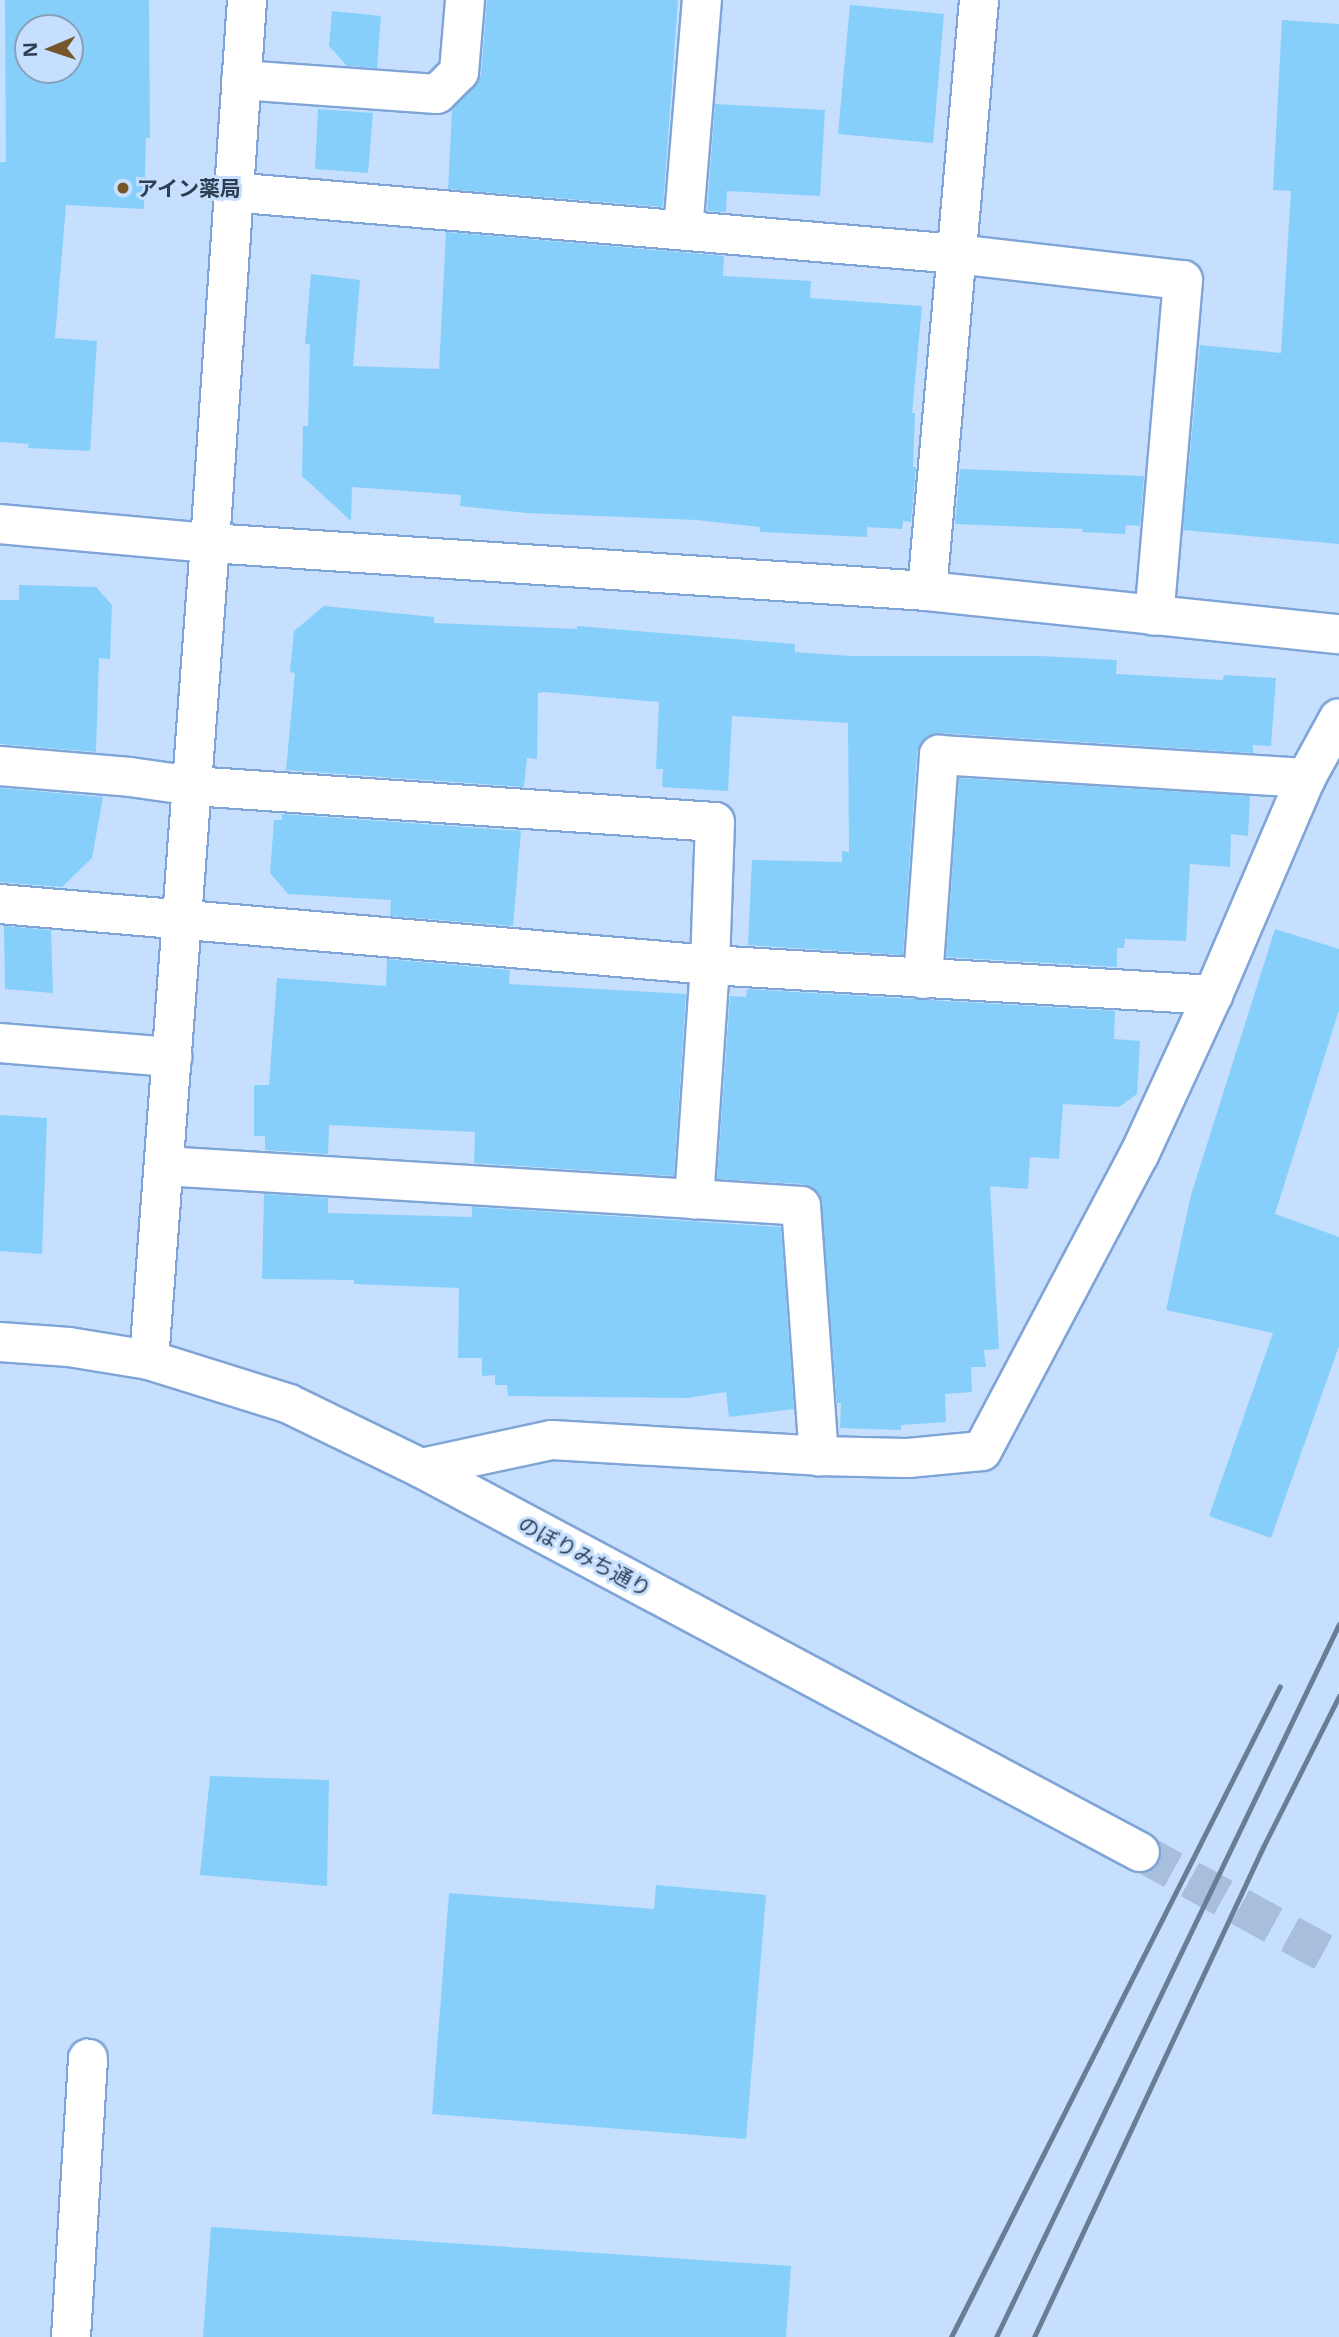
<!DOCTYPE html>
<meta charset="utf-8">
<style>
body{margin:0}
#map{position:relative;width:1339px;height:2337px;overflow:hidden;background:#c6dffe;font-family:"Open Sans","Noto Sans JP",sans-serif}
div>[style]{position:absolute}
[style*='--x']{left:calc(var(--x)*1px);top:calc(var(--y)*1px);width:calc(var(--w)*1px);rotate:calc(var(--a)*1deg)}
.building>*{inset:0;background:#86cffa}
.minor-tunnel>*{height:38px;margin-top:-19px;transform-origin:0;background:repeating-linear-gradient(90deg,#a7bfdc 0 38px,transparent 0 57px)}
.roads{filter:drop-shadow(2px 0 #7fa5d7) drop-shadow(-2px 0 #7fa5d7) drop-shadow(0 2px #7fa5d7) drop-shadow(0 -2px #7fa5d7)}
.minor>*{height:38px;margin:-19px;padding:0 19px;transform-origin:19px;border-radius:19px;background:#fff}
.rail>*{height:5px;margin:-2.5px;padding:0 2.5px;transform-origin:2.5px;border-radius:2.5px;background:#697d96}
.dots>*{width:19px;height:19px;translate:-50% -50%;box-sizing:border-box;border:4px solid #c6dffe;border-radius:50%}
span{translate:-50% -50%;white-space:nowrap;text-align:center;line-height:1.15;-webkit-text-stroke:6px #c6dffe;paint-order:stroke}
.poi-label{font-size:21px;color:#2d3e53;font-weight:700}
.left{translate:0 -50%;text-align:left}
.street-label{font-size:21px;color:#2d3e53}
.north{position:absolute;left:14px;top:14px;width:70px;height:70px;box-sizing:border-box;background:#c6dffe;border:2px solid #899fba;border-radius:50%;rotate:268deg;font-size:19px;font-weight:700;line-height:28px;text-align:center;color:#2d3e53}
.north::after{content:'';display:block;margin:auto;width:24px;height:32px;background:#75572b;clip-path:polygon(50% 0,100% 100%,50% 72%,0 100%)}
</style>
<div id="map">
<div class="building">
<i style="clip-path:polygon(evenodd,5px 0,149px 0,150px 138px,146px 138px,144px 209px,66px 205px,55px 338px,97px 341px,90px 451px,28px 448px,29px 444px,0 442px,0 162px,6px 162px,5px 0,28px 28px,70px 28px,70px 70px,28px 70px,28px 28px)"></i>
<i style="clip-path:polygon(487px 0,678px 0,663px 207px,448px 189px,452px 110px,474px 87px,481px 75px)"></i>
<i style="clip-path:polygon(850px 5px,944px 14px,933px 143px,838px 134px)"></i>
<i style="clip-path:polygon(332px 11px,381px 16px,377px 68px,347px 66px,329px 46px)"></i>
<i style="clip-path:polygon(1282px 20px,1339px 24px,1339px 544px,1183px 530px,1200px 345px,1281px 353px,1291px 191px,1273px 190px)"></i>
<i style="clip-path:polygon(715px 104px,825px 110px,820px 196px,727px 191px,726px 212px,707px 211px)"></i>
<i style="clip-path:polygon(318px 109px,373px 113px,368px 173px,315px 169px)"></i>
<i style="clip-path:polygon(446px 232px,724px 256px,723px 276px,811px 281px,810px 298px,922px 306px,912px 413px,915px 413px,913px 467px,916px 467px,911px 522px,903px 521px,902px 529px,867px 527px,867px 537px,760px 532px,760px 527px,697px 520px,526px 513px,460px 506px,461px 495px,352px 487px,351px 521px,302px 476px,303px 426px,308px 426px,310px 344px,305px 344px,311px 274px,360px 280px,353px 366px,439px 369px)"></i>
<i style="clip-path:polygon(960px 469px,1144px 476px,1140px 526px,1126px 525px,1125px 534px,1082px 532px,1083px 529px,955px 524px)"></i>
<i style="clip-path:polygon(19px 585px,96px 587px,112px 605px,110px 659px,99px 658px,96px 752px,0 744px,0 600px,19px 600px)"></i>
<i style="clip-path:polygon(324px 606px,434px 617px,434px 623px,577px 629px,577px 626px,795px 644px,795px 652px,851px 656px,1040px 656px,1117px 660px,1116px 674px,1223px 680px,1224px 675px,1276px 678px,1271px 746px,1253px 745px,1253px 753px,940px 733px,930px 735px,921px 742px,917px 753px,903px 955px,748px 945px,752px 860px,842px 862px,842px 851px,849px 852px,848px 723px,732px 716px,728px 791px,662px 787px,663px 769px,656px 769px,659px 702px,544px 692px,538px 693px,537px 759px,527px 758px,524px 787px,286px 770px,295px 673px,290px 672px,294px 631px)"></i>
<i style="clip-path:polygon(959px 778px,1250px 796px,1248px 836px,1231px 834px,1230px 867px,1190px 864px,1186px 941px,1125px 939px,1124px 948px,1117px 948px,1117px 967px,946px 957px)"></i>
<i style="clip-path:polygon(0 788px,103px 797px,92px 858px,62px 887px,0 882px)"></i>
<i style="clip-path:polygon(282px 814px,521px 831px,513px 926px,390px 916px,391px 900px,288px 894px,270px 873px,274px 820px,282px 820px)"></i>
<i style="clip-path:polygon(4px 926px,51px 930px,53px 993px,5px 989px)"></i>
<i style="clip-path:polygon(1275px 929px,1339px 949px,1339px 1010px,1275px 1214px,1339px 1237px,1339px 1346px,1271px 1538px,1209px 1516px,1273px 1333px,1166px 1310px,1191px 1195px)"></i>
<i style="clip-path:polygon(387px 959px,510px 970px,509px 984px,686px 994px,674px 1176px,474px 1163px,475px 1132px,329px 1125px,328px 1154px,265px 1150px,265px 1136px,254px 1136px,254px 1085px,269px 1085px,277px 978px,386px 986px)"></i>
<i style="clip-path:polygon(747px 989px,1115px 1011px,1114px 1039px,1140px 1041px,1137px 1094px,1119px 1107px,1063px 1104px,1059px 1159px,1030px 1157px,1028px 1189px,990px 1186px,999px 1349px,984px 1350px,986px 1367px,971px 1367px,972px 1392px,945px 1394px,946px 1422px,901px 1425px,901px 1430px,840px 1428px,841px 1403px,837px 1403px,820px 1195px,813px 1188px,802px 1184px,717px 1179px,730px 996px,746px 997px)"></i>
<i style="clip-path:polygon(0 1115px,47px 1118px,42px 1254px,0 1251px)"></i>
<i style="clip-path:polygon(264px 1194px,328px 1198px,328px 1213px,472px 1217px,472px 1207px,781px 1227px,794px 1409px,729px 1417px,726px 1392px,687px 1398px,508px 1396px,507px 1385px,495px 1385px,495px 1375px,482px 1376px,482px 1358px,458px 1358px,459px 1288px,354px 1284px,354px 1280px,262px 1279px)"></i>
<i style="clip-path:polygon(210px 1776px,329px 1780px,327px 1886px,200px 1875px)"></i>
<i style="clip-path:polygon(656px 1885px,766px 1895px,746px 2139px,432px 2114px,449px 1893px,654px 1909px)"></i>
<i style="clip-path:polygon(211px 2227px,791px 2266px,786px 2337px,203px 2337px)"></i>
</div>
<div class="minor-tunnel">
<i style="--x:1140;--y:1852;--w:227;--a:28.7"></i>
</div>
<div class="roads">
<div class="minor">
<i style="--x:241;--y:80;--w:196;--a:4.1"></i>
<i style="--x:437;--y:94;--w:31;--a:-45"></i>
<i style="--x:459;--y:72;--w:72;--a:-85.2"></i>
<i style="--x:231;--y:192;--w:729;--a:4.88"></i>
<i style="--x:957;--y:254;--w:227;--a:6.6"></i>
<i style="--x:1183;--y:280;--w:337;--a:94.9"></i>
<i style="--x:683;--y:230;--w:231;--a:-85.3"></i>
<i style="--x:0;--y:524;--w:211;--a:5.2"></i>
<i style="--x:210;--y:543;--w:719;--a:3.83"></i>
<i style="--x:927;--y:591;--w:414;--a:6"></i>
<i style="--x:927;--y:591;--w:593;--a:-84.97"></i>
<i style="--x:0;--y:766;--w:130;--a:4.8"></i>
<i style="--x:130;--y:777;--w:64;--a:8.1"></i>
<i style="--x:193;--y:786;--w:523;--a:3.95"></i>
<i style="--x:715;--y:822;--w:143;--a:92"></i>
<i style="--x:710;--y:965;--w:235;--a:93.9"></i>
<i style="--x:694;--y:1199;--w:531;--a:-176.44"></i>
<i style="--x:0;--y:904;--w:713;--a:4.91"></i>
<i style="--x:710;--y:965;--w:504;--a:3.41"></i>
<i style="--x:923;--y:979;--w:225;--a:-85.9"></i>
<i style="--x:939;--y:755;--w:368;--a:3.6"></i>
<i style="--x:0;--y:1043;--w:173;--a:4.7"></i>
<i style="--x:694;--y:1199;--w:107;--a:3.7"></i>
<i style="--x:801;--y:1206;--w:251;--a:85.9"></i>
<i style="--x:0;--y:1342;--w:69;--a:4.1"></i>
<i style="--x:69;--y:1347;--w:81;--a:9.2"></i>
<i style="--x:149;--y:1360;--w:147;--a:17.4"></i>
<i style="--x:289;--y:1404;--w:147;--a:25.9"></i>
<i style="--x:421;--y:1468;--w:815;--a:28.11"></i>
<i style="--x:149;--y:1360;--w:819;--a:-85.73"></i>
<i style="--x:210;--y:543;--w:544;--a:-86.1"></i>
<i style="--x:421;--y:1468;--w:134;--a:-12.1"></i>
<i style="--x:552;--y:1440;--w:267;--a:3.4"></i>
<i style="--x:819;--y:1456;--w:89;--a:1.3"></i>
<i style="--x:908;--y:1458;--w:74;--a:-5.4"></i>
<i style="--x:982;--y:1451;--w:335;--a:-62.1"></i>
<i style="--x:1139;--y:1155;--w:176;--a:-65.2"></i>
<i style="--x:1213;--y:995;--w:236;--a:-66.8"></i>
<i style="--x:1306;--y:778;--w:68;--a:-61.2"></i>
<i style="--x:71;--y:2337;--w:279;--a:-86.5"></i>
</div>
</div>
<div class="rail">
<i style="--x:951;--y:2337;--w:729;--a:-63.19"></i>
<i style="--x:996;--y:2337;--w:791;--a:-64.31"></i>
<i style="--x:1034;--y:2337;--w:541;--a:-64.95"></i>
<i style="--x:1263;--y:1847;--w:169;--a:-63.3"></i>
</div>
<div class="dots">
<i style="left:123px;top:188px;background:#75572b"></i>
</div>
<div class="poi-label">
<span class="left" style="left:137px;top:188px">アイン薬局</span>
</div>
<div class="street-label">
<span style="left:585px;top:1556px;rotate:28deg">のぼりみち通り</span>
</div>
<div class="north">N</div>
</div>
